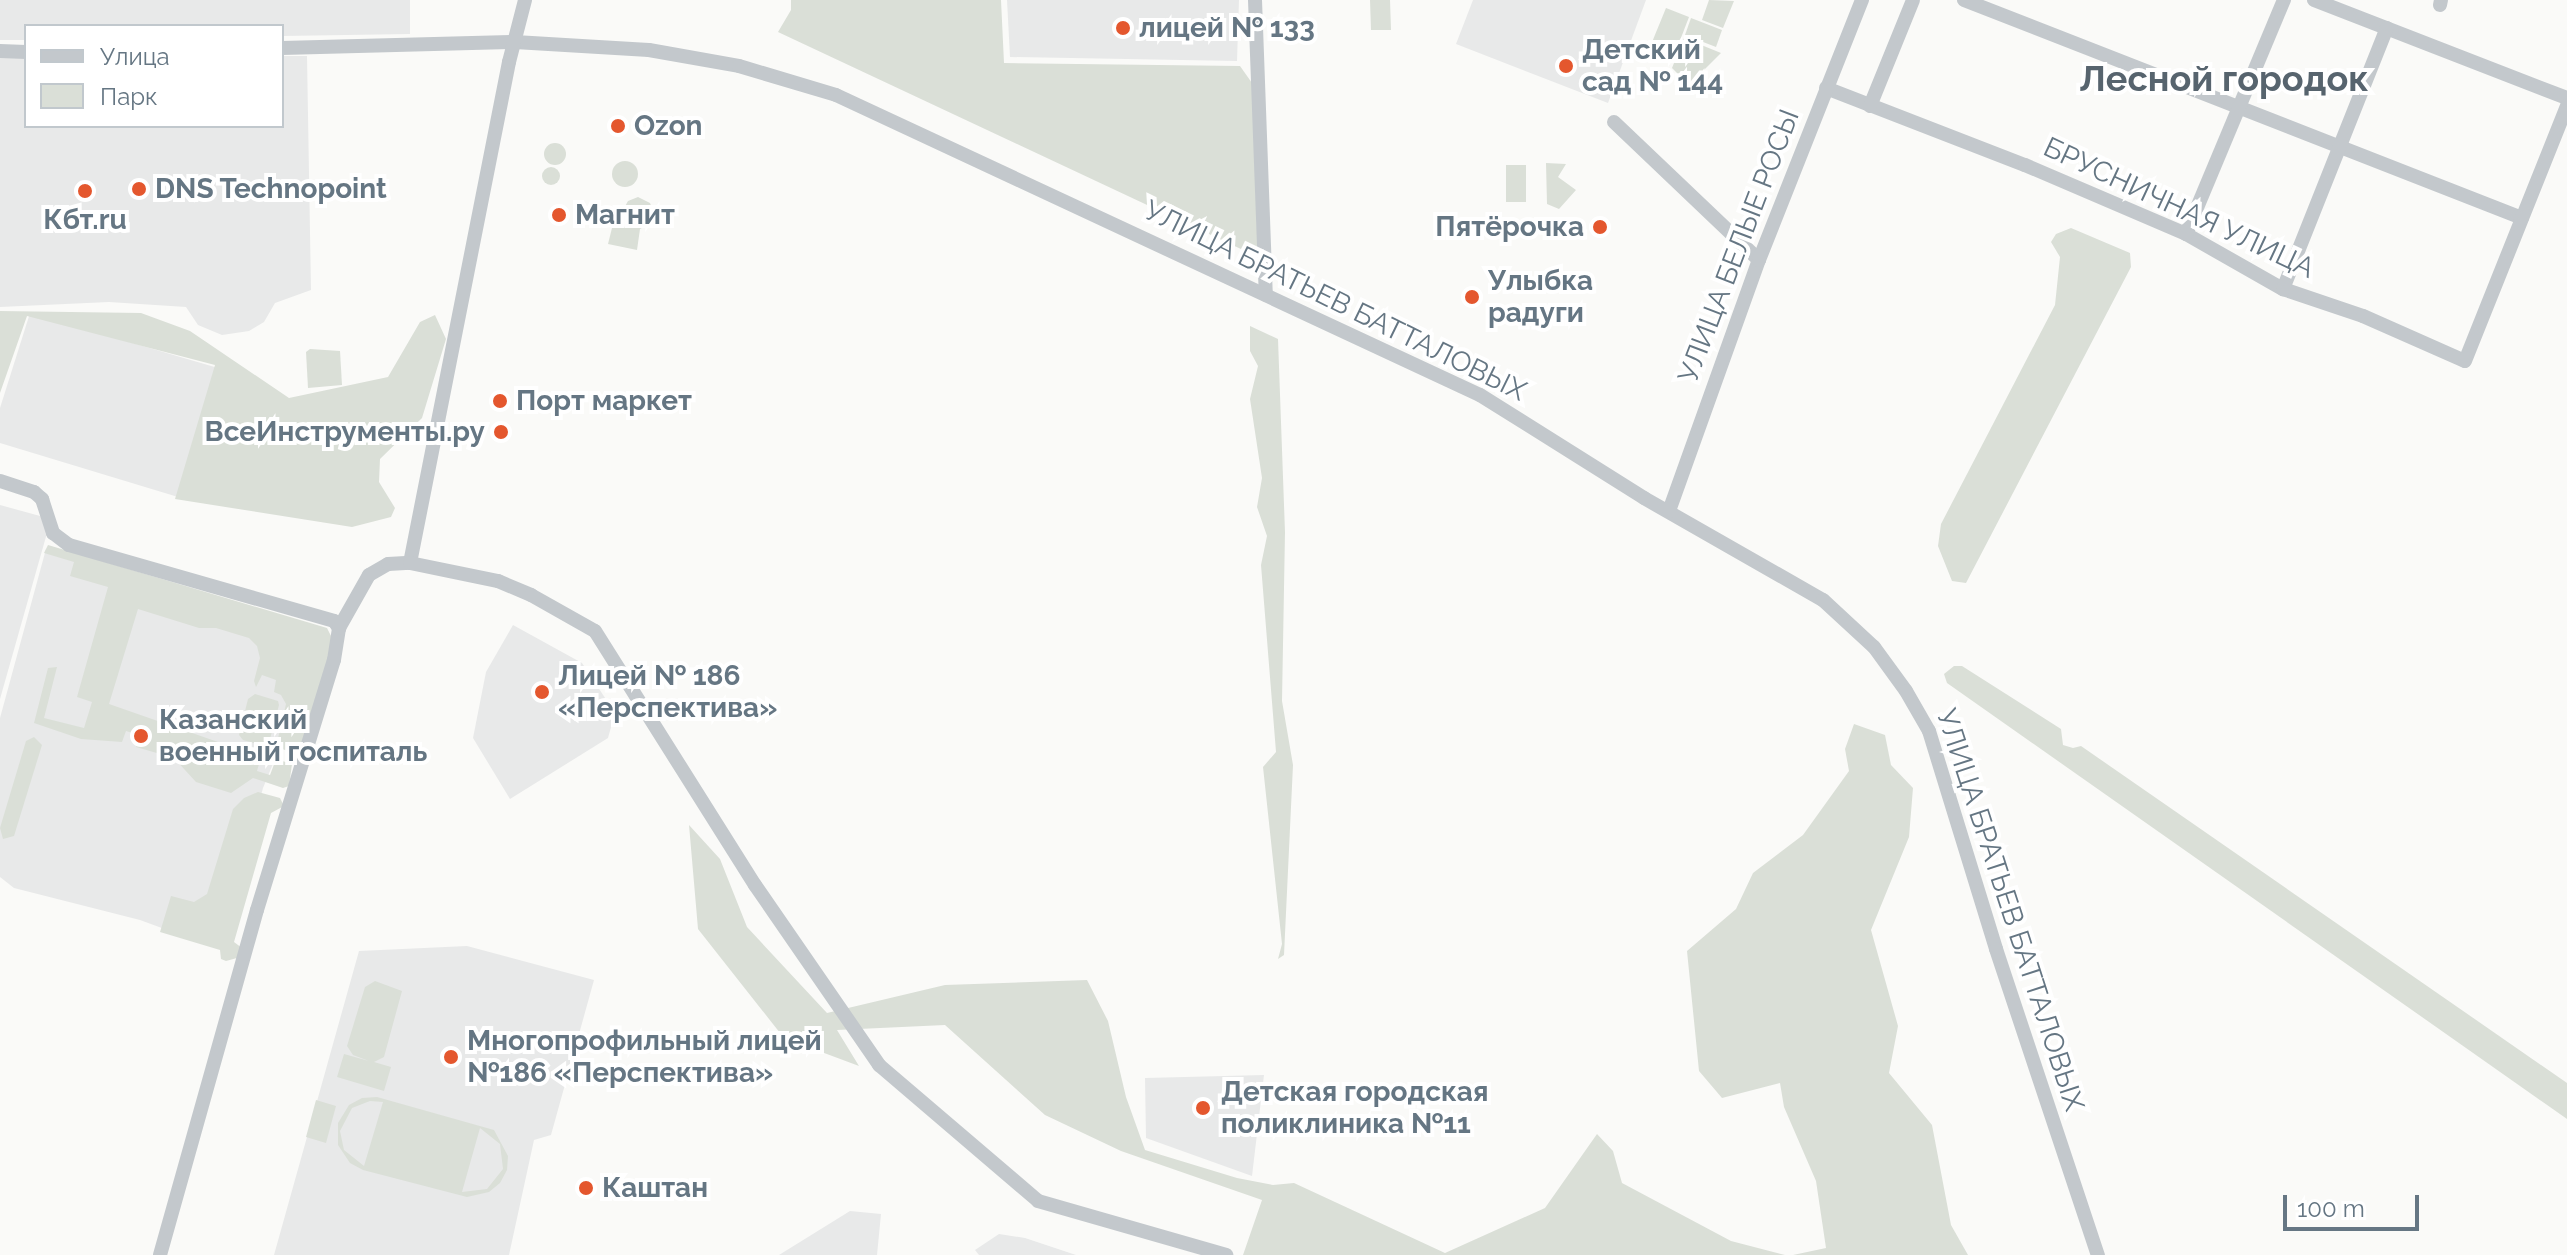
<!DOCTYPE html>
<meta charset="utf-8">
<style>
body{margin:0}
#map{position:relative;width:2567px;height:1255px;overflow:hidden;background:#fafaf8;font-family:Raleway,sans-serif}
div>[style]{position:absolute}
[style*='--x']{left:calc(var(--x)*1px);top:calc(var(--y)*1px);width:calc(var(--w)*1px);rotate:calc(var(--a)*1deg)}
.built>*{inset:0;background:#e8e9e9}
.green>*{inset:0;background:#dadfd7}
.round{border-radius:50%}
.minor>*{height:14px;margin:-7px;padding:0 7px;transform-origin:7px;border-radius:7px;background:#c3c8cc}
.dots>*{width:22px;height:22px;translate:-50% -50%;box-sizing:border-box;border:4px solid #fff;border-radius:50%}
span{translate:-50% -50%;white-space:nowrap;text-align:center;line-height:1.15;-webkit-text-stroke:8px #fff;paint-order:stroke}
.poi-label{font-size:28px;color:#657683;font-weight:700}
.left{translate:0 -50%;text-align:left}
.right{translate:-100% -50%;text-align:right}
.street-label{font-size:28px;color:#657683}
.district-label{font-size:36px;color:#57646e;font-weight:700}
.legend{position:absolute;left:24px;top:24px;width:260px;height:104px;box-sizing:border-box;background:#fff;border:2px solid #c1c8cd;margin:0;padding:10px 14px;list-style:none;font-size:24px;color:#657683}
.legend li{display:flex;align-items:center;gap:16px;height:40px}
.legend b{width:40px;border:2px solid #c1c8cd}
.scale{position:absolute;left:2283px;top:1195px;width:136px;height:36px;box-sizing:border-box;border:4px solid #657683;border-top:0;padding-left:10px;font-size:24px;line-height:28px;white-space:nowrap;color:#657683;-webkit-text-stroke:6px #fff;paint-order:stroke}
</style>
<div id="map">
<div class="built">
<i style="clip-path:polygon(0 0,410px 0,410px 34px,282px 36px,282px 26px,26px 26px,26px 40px,0 40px)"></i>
<i style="clip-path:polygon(1007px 0,1239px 0,1237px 61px,1010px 57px)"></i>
<i style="clip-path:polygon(1473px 0,1646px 0,1608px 103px,1456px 44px)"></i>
<i style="clip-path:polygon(282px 56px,307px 56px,311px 290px,275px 303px,264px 322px,249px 331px,222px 335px,198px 325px,186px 307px,109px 302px,0 307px,0 58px,26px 58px,26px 126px,282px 126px)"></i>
<i style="clip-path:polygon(30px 313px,218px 368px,178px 497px,0 443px,0 408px)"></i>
<i style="clip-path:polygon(0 505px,51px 519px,0 699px)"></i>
<i style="clip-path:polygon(46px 549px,309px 645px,277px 754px,263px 788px,219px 949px,140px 920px,14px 888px,0 877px,0 718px)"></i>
<i style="clip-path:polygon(513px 625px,582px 663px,615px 713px,608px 738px,510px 799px,473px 738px,486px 672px)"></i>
<i style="clip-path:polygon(467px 946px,594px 980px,551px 1135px,534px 1140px,509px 1255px,274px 1255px,359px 951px)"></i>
<i style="clip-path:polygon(1264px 1075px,1252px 1176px,1146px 1138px,1145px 1078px)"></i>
<i style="clip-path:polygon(850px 1211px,881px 1214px,877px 1255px,779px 1255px)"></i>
<i style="clip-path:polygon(999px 1234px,1025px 1238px,1076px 1255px,979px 1255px,975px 1250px)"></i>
</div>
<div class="green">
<i style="clip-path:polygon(791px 0,1001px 0,1004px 63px,1240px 66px,1252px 83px,1258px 257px,778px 32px,791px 10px)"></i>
<i style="clip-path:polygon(1370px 0,1390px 0,1391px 30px,1371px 30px)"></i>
<i style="clip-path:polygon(1709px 0,1734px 1px,1723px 28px,1702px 20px)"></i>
<i style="clip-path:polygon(1666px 8px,1689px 17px,1674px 56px,1650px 47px)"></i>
<i style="clip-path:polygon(1691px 18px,1722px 30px,1716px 47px,1685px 35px)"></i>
<i style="clip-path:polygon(1684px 38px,1721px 53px,1689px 85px,1672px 68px)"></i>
<i class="round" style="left:544px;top:143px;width:22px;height:22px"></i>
<i class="round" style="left:612px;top:161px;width:26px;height:26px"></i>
<i style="clip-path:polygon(1546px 163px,1566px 164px,1558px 177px,1576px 190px,1559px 209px,1547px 204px)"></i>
<i style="clip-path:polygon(1506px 165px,1526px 165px,1526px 202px,1506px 202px)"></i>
<i class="round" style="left:542px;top:167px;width:18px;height:18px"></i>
<i style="clip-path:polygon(638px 197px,650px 203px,654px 213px,651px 223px,640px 229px,637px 250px,608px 244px,613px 224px,630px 228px,623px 210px,628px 201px)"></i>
<i style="clip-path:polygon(2071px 228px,2130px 253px,2131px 267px,1966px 583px,1952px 581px,1938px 546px,1941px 524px,2055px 305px,2060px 257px,2051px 242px,2056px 234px)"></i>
<i style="clip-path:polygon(0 311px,141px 313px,190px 331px,289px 398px,388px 377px,420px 322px,435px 315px,446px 339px,422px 418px,380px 459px,379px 482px,395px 508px,391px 517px,352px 527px,175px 499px,215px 365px,27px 316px,0 393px)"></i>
<i style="clip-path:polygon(1250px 326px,1278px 339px,1285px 532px,1282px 701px,1293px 765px,1284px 955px,1278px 959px,1282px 944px,1263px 767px,1276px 752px,1261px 565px,1267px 536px,1257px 507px,1262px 478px,1250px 399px,1258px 366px,1250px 351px)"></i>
<i style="clip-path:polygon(310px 349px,340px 351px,342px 385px,308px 388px,306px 352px)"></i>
<i style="clip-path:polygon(48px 545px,327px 628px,332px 638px,331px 647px,301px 750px,297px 754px,276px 747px,286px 704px,281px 695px,274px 692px,276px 680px,262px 675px,256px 687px,254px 681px,260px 658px,257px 646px,249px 638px,216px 628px,199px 628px,138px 609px,109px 704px,261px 757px,257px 771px,270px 775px,276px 759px,292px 764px,289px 786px,283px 788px,253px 778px,231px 793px,196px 782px,174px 758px,136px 747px,139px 735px,126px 731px,122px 742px,81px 739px,34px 723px,48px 668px,57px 667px,44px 718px,84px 728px,92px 702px,77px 697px,108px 587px,70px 576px,74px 562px,44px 553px)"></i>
<i style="clip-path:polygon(1954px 666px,1962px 666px,2061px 729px,2063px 745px,2073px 748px,2081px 746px,2567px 1083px,2567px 1119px,1947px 683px,1944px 674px)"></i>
<i style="clip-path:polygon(255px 694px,278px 701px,279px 705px,270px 739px,261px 745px,243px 740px,239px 735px,248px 699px)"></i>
<i style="clip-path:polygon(1854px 724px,1885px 735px,1891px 765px,1913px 788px,1909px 837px,1871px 930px,1898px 1026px,1889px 1073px,1932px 1125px,1951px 1225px,1968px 1255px,1793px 1255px,1826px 1248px,1816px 1181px,1784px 1107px,1780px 1083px,1722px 1098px,1699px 1071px,1687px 951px,1736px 909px,1753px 873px,1803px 835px,1849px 771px,1845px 749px)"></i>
<i style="clip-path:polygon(34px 737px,42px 745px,14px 836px,3px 839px,0 828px,26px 741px)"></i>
<i style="clip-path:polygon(258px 792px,280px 798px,284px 806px,271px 813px,234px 942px,242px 948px,237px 958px,226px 961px,221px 959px,220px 950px,160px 932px,171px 896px,194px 902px,207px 894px,233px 809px,244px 798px)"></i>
<i style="clip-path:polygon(689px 825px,720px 859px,747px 927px,827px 1013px,945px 985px,1087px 980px,1108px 1021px,1126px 1097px,1145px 1150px,1237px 1178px,1273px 1185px,1294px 1183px,1445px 1253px,1545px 1208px,1597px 1134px,1613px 1151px,1622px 1183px,1731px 1241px,1785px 1255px,1243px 1255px,1262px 1200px,1121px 1151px,1045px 1115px,945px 1025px,837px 1030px,859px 1066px,784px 1038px,698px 929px)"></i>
<i style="clip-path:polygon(375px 981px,402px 991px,384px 1057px,374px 1062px,391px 1067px,384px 1091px,337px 1077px,344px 1054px,369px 1061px,353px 1055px,347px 1046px,365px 987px)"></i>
<i style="clip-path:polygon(evenodd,377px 1097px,494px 1130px,508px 1156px,507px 1170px,500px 1183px,489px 1192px,467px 1197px,363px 1170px,350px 1163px,338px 1145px,338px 1123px,349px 1105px,362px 1098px,377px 1097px,370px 1101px,383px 1102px,364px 1166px,344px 1150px,340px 1131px,352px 1108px,370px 1101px,377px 1097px,480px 1128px,500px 1144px,503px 1169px,487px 1189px,462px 1192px,480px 1128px)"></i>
<i style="clip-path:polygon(316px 1100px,336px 1106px,326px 1143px,306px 1137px)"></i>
</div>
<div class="minor">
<i style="--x:1255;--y:0;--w:295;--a:87.9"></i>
<i style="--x:1964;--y:0;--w:599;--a:21.34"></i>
<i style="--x:2314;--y:0;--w:271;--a:21.2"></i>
<i style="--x:2440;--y:5;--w:5;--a:-79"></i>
<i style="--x:282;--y:48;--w:233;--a:-1.5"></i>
<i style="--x:515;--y:42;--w:134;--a:3.4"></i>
<i style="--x:649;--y:50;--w:91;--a:10.1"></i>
<i style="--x:739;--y:66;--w:101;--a:16.6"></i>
<i style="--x:836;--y:95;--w:710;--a:24.98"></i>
<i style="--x:1480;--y:395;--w:194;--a:32.1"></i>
<i style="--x:1644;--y:498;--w:206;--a:29.7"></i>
<i style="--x:1823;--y:600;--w:69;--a:42.7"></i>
<i style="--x:1874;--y:647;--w:54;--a:54"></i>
<i style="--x:1906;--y:691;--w:46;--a:60.1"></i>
<i style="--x:1929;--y:731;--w:228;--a:72.9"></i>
<i style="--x:1996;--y:949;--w:323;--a:71.6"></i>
<i style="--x:0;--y:51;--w:26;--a:2"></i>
<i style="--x:1826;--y:88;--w:213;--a:21.2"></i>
<i style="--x:2025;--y:165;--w:175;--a:23.2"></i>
<i style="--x:2186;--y:234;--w:112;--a:29.6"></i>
<i style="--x:2283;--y:289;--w:84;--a:18.6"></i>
<i style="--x:2363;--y:316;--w:111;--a:23.8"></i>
<i style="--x:2465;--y:361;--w:275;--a:-68.2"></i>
<i style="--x:1870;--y:106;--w:114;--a:-67.9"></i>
<i style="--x:1614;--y:122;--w:200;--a:43.6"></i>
<i style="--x:2186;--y:234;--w:254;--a:-67.3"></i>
<i style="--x:2283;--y:289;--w:281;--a:-68.3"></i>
<i style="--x:0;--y:481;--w:36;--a:18"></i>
<i style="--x:34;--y:492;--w:11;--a:41"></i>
<i style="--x:42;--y:499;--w:36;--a:72"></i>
<i style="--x:53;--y:533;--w:20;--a:37"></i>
<i style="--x:69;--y:545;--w:276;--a:16"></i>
<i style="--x:334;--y:621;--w:9;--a:54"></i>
<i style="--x:1669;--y:511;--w:267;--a:-70.3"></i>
<i style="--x:1759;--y:260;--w:280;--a:-68.4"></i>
<i style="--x:410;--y:563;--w:511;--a:-78.82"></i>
<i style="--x:509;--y:62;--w:64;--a:-75.5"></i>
<i style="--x:160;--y:1255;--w:358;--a:-74.3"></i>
<i style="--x:257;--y:910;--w:262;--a:-72.9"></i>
<i style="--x:334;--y:660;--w:32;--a:-81"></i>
<i style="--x:339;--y:628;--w:61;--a:-60.5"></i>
<i style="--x:369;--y:575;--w:22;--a:-30"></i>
<i style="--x:388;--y:564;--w:22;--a:-3"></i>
<i style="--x:410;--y:563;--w:90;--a:11.6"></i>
<i style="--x:498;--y:581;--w:36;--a:23"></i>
<i style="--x:531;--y:595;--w:73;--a:29.4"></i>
<i style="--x:595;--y:631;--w:300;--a:57.8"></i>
<i style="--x:755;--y:885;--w:219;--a:55.4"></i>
<i style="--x:879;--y:1065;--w:209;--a:40.5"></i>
<i style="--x:1038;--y:1201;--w:196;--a:16"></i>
</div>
<div class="dots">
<i style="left:1123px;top:28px;background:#e4572e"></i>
<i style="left:1566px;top:66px;background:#e4572e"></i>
<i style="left:618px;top:126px;background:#e4572e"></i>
<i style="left:139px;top:189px;background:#e4572e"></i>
<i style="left:85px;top:191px;background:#e4572e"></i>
<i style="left:559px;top:215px;background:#e4572e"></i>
<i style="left:1600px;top:227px;background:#e4572e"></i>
<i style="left:1472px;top:297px;background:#e4572e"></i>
<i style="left:500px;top:401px;background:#e4572e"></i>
<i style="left:501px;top:432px;background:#e4572e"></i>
<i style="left:542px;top:692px;background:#e4572e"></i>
<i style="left:141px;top:736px;background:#e4572e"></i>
<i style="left:451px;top:1057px;background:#e4572e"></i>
<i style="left:1203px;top:1108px;background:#e4572e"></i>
<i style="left:586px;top:1188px;background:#e4572e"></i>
</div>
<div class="poi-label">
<span class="left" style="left:1139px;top:28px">лицей № 133</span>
<span class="left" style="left:1582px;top:66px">Детский<br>сад № 144</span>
<span class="left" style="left:634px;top:126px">Ozon</span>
<span class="left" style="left:155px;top:189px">DNS Technopoint</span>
<span class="left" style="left:575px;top:215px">Магнит</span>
<span style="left:85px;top:220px">Кбт.ru</span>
<span class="right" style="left:1584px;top:227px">Пятёрочка</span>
<span class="left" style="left:1488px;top:297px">Улыбка<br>радуги</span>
<span class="left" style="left:516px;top:401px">Порт маркет</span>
<span class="right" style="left:485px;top:432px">ВсеИнструменты.ру</span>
<span class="left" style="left:558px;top:692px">Лицей № 186<br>«Перспектива»</span>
<span class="left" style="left:159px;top:736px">Казанский<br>военный госпиталь</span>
<span class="left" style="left:467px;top:1057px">Многопрофильный лицей<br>№186 «Перспектива»</span>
<span class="left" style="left:1221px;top:1108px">Детская городская<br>поликлиника №11</span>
<span class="left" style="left:602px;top:1188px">Каштан</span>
</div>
<div class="street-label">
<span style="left:2179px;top:208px;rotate:25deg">БРУСНИЧНАЯ УЛИЦА</span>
<span style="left:1739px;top:246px;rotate:-69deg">УЛИЦА БЕЛЫЕ РОСЫ</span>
<span style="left:1335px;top:301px;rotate:26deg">УЛИЦА БРАТЬЕВ БАТТАЛОВЫХ</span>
<span style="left:2010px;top:910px;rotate:72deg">УЛИЦА БРАТЬЕВ БАТТАЛОВЫХ</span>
</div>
<div class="district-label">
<span style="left:2224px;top:79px">Лесной городок</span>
</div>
<ul class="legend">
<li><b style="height:10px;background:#c3c8cc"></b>Улица</li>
<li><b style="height:22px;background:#dadfd7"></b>Парк</li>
</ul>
<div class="scale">100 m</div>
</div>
